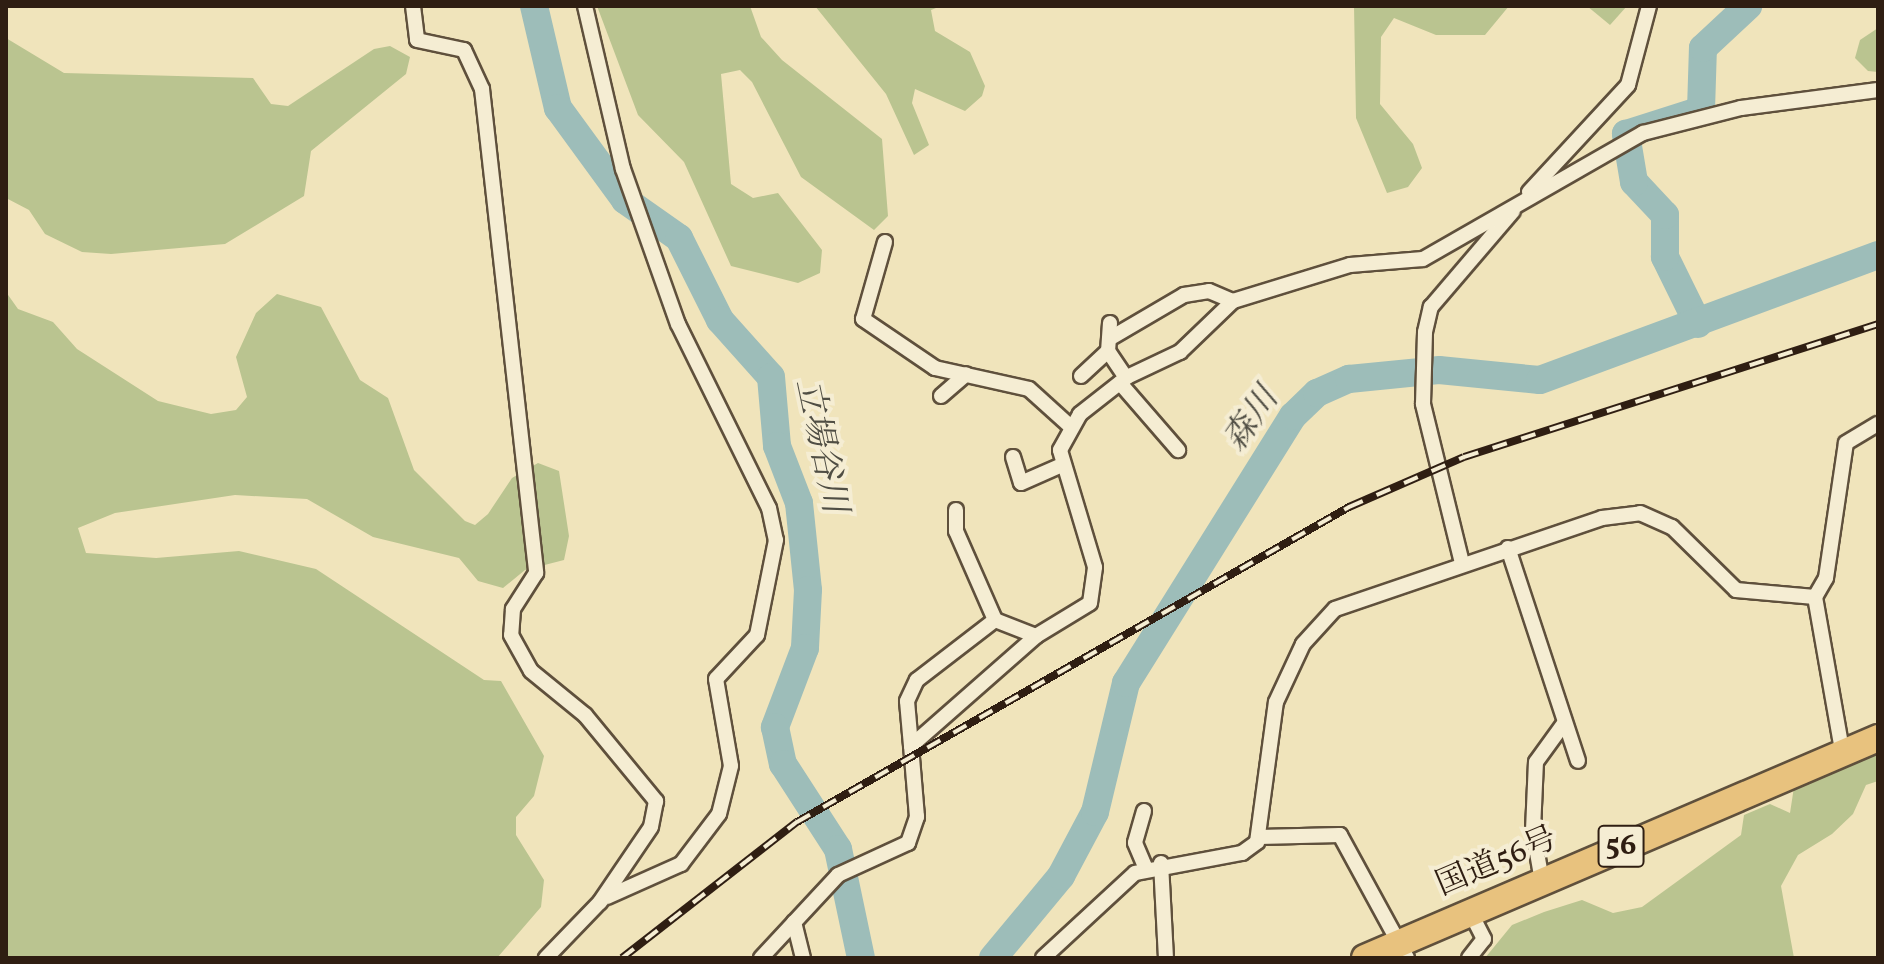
<!DOCTYPE html>
<meta charset="utf-8">
<style>
body{margin:0}
#map{position:relative;width:1884px;height:964px;overflow:hidden;background:#f0e4bb;font-family:Vollkorn,"Noto Serif JP",serif}
div>[style]{position:absolute}
[style*='--x']{left:calc(var(--x)*1px);top:calc(var(--y)*1px);width:calc(var(--w)*1px);rotate:calc(var(--a)*1deg)}
.green>*{inset:0;background:#bac490}
.river>*{height:28px;margin:-14px;padding:0 14px;transform-origin:14px;border-radius:14px;background:#9dbdb9}
.roads{filter:drop-shadow(2px 0 #5f503c) drop-shadow(-2px 0 #5f503c) drop-shadow(0 2px #5f503c) drop-shadow(0 -2px #5f503c)}
.street>*{height:14px;margin:-7px;padding:0 7px;transform-origin:7px;border-radius:7px;background:#f5edd3}
.highway>*{height:26px;margin:-13px;padding:0 13px;transform-origin:13px;border-radius:13px;background:#e8c27e}
.rail>*{height:8px;margin-top:-4px;transform-origin:0;background:repeating-linear-gradient(90deg,#f5edd3 0 15px,#2f1e12 0 30px);box-sizing:border-box;border-block:2px solid #2f1e12}
span{translate:-50% -50%;white-space:nowrap;text-align:center;line-height:1.15;-webkit-text-stroke:8px #f5edd3;paint-order:stroke}
.shield-label span{padding:2px 6px;background:#f5edd3;border:2px solid;border-radius:6px;-webkit-text-stroke-width:0}
.shield-label{font-size:30px;color:#2f1e12;font-weight:700}
.street-label{font-size:32px;color:#2f1e12}
.water-label{font-size:34px;color:#504e44;font-style:italic}
.frame{position:absolute;inset:0;border:8px solid #2f1e12;pointer-events:none}
</style>
<div id="map">
<div class="green">
<i style="clip-path:polygon(597px 6px,750px 6px,761px 37px,782px 60px,882px 139px,888px 216px,874px 230px,801px 177px,752px 82px,740px 70px,721px 74px,731px 184px,753px 198px,778px 193px,822px 250px,820px 273px,798px 283px,731px 266px,684px 162px,638px 115px)"></i>
<i style="clip-path:polygon(815px 6px,941px 6px,931px 10px,935px 31px,970px 52px,985px 86px,982px 96px,965px 111px,915px 89px,912px 103px,929px 145px,914px 155px,886px 94px)"></i>
<i style="clip-path:polygon(1354px 6px,1509px 6px,1485px 35px,1436px 35px,1394px 18px,1381px 37px,1380px 104px,1413px 144px,1422px 168px,1408px 187px,1387px 193px,1356px 118px)"></i>
<i style="clip-path:polygon(1587px 6px,1627px 6px,1610px 25px)"></i>
<i style="clip-path:polygon(1878px 28px,1878px 72px,1868px 71px,1855px 58px,1860px 40px)"></i>
<i style="clip-path:polygon(6px 38px,64px 73px,253px 78px,271px 104px,288px 106px,374px 49px,390px 46px,410px 57px,406px 74px,311px 151px,304px 196px,225px 244px,111px 254px,82px 252px,45px 234px,29px 210px,6px 198px)"></i>
<i style="clip-path:polygon(6px 292px,18px 309px,53px 322px,77px 349px,158px 401px,211px 414px,236px 410px,247px 397px,236px 357px,256px 313px,277px 294px,321px 307px,360px 380px,388px 398px,414px 470px,465px 521px,475px 525px,488px 514px,512px 478px,538px 463px,559px 471px,569px 536px,564px 560px,525px 570px,503px 588px,478px 581px,459px 558px,373px 537px,307px 499px,235px 495px,115px 513px,78px 528px,86px 553px,156px 558px,239px 551px,316px 569px,484px 680px,501px 681px,544px 756px,534px 796px,516px 817px,516px 835px,544px 880px,541px 907px,497px 958px,6px 958px)"></i>
<i style="clip-path:polygon(1878px 747px,1878px 781px,1866px 785px,1853px 814px,1832px 834px,1798px 855px,1781px 886px,1794px 958px,1485px 958px,1512px 925px,1544px 912px,1582px 900px,1613px 913px,1642px 907px,1741px 835px,1744px 815px,1770px 804px,1790px 813px,1794px 787px)"></i>
</div>
<div class="river">
<i style="--x:534;--y:6;--w:105;--a:76.8"></i>
<i style="--x:558;--y:108;--w:114;--a:53.9"></i>
<i style="--x:625;--y:200;--w:66;--a:35.1"></i>
<i style="--x:679;--y:238;--w:92;--a:63.4"></i>
<i style="--x:720;--y:320;--w:76;--a:48.2"></i>
<i style="--x:771;--y:377;--w:69;--a:85"></i>
<i style="--x:777;--y:446;--w:61;--a:68.9"></i>
<i style="--x:799;--y:503;--w:87;--a:84.1"></i>
<i style="--x:808;--y:590;--w:58;--a:93"></i>
<i style="--x:805;--y:648;--w:85;--a:110.8"></i>
<i style="--x:775;--y:727;--w:38;--a:78"></i>
<i style="--x:783;--y:764;--w:101;--a:57.1"></i>
<i style="--x:838;--y:849;--w:111;--a:78.1"></i>
<i style="--x:1698;--y:324;--w:75;--a:-116.2"></i>
<i style="--x:1665;--y:257;--w:42;--a:-90"></i>
<i style="--x:1665;--y:215;--w:45;--a:-133.2"></i>
<i style="--x:1634;--y:182;--w:49;--a:-99.5"></i>
<i style="--x:1626;--y:134;--w:79;--a:-17.7"></i>
<i style="--x:1701;--y:110;--w:62;--a:-88.2"></i>
<i style="--x:1703;--y:48;--w:62;--a:-43"></i>
<i style="--x:993;--y:958;--w:107;--a:-50.3"></i>
<i style="--x:1061;--y:876;--w:72;--a:-62"></i>
<i style="--x:1095;--y:812;--w:133;--a:-76.5"></i>
<i style="--x:1126;--y:683;--w:315;--a:-58"></i>
<i style="--x:1293;--y:416;--w:33;--a:-44"></i>
<i style="--x:1317;--y:393;--w:35;--a:-24"></i>
<i style="--x:1349;--y:379;--w:90;--a:-5.7"></i>
<i style="--x:1439;--y:370;--w:101;--a:5.7"></i>
<i style="--x:1540;--y:380;--w:360;--a:-20.3"></i>
</div>
<div class="roads">
<div class="street">
<i style="--x:413;--y:6;--w:34;--a:83"></i>
<i style="--x:417;--y:40;--w:48;--a:12"></i>
<i style="--x:464;--y:50;--w:43;--a:65.2"></i>
<i style="--x:482;--y:89;--w:487;--a:83.6"></i>
<i style="--x:536;--y:573;--w:43;--a:122.6"></i>
<i style="--x:513;--y:609;--w:26;--a:94"></i>
<i style="--x:511;--y:635;--w:41;--a:60.9"></i>
<i style="--x:531;--y:671;--w:70;--a:39.2"></i>
<i style="--x:585;--y:715;--w:112;--a:50.5"></i>
<i style="--x:656;--y:801;--w:26;--a:101"></i>
<i style="--x:651;--y:827;--w:91;--a:124.2"></i>
<i style="--x:600;--y:902;--w:78;--a:134"></i>
<i style="--x:585;--y:6;--w:167;--a:76.9"></i>
<i style="--x:623;--y:169;--w:164;--a:70.5"></i>
<i style="--x:678;--y:324;--w:205;--a:63.7"></i>
<i style="--x:769;--y:508;--w:33;--a:78"></i>
<i style="--x:776;--y:540;--w:97;--a:101.3"></i>
<i style="--x:757;--y:635;--w:60;--a:133"></i>
<i style="--x:716;--y:679;--w:88;--a:80.2"></i>
<i style="--x:731;--y:766;--w:49;--a:104"></i>
<i style="--x:719;--y:814;--w:63;--a:127.2"></i>
<i style="--x:681;--y:864;--w:81;--a:156"></i>
<i style="--x:1529;--y:192;--w:146;--a:-47.2"></i>
<i style="--x:1628;--y:85;--w:82;--a:-75.1"></i>
<i style="--x:885;--y:242;--w:80;--a:105.9"></i>
<i style="--x:863;--y:319;--w:87;--a:34.2"></i>
<i style="--x:935;--y:368;--w:96;--a:12.6"></i>
<i style="--x:1029;--y:389;--w:55;--a:42.1"></i>
<i style="--x:1110;--y:323;--w:28;--a:94"></i>
<i style="--x:1108;--y:351;--w:32;--a:56"></i>
<i style="--x:1109;--y:339;--w:87;--a:-30.4"></i>
<i style="--x:1184;--y:295;--w:25;--a:-9"></i>
<i style="--x:1209;--y:291;--w:26;--a:23"></i>
<i style="--x:1081;--y:376;--w:37;--a:-43"></i>
<i style="--x:1120;--y:383;--w:89;--a:49.1"></i>
<i style="--x:941;--y:396;--w:33;--a:-41"></i>
<i style="--x:1013;--y:457;--w:27;--a:73"></i>
<i style="--x:1021;--y:483;--w:45;--a:-23.7"></i>
<i style="--x:956;--y:510;--w:21;--a:90"></i>
<i style="--x:956;--y:531;--w:97;--a:66.3"></i>
<i style="--x:1508;--y:548;--w:224;--a:71.8"></i>
<i style="--x:1462;--y:563;--w:164;--a:-103.8"></i>
<i style="--x:1423;--y:404;--w:72;--a:-88.4"></i>
<i style="--x:1425;--y:332;--w:26;--a:-77"></i>
<i style="--x:1431;--y:307;--w:126;--a:-49.5"></i>
<i style="--x:911;--y:746;--w:45;--a:-95.1"></i>
<i style="--x:907;--y:701;--w:23;--a:-65"></i>
<i style="--x:917;--y:680;--w:98;--a:-37.6"></i>
<i style="--x:995;--y:620;--w:44;--a:21.3"></i>
<i style="--x:1842;--y:750;--w:155;--a:-100"></i>
<i style="--x:1815;--y:597;--w:22;--a:-60"></i>
<i style="--x:1826;--y:578;--w:136;--a:-81.6"></i>
<i style="--x:1846;--y:443;--w:37;--a:-31"></i>
<i style="--x:1144;--y:811;--w:33;--a:106"></i>
<i style="--x:1135;--y:843;--w:28;--a:67"></i>
<i style="--x:1259;--y:837;--w:81;--a:-1.4"></i>
<i style="--x:1340;--y:835;--w:140;--a:61.4"></i>
<i style="--x:1161;--y:863;--w:95;--a:87"></i>
<i style="--x:1542;--y:881;--w:52;--a:-100"></i>
<i style="--x:1533;--y:830;--w:68;--a:-87.5"></i>
<i style="--x:1536;--y:762;--w:49;--a:-54.1"></i>
<i style="--x:794;--y:922;--w:37;--a:76"></i>
<i style="--x:761;--y:958;--w:113;--a:-47.1"></i>
<i style="--x:838;--y:875;--w:77;--a:-24.6"></i>
<i style="--x:908;--y:843;--w:28;--a:-71"></i>
<i style="--x:917;--y:817;--w:71;--a:-94.8"></i>
<i style="--x:911;--y:746;--w:167;--a:-41.3"></i>
<i style="--x:1036;--y:636;--w:63;--a:-31.4"></i>
<i style="--x:1090;--y:603;--w:36;--a:-82"></i>
<i style="--x:1095;--y:567;--w:122;--a:-106.7"></i>
<i style="--x:1060;--y:450;--w:41;--a:-60.9"></i>
<i style="--x:1080;--y:414;--w:60;--a:-38.2"></i>
<i style="--x:1127;--y:377;--w:59;--a:-25.3"></i>
<i style="--x:1180;--y:352;--w:74;--a:-43.9"></i>
<i style="--x:1233;--y:301;--w:122;--a:-17.1"></i>
<i style="--x:1350;--y:265;--w:73;--a:-4.7"></i>
<i style="--x:1423;--y:259;--w:254;--a:-29.8"></i>
<i style="--x:1643;--y:133;--w:101;--a:-14.3"></i>
<i style="--x:1741;--y:108;--w:138;--a:-7.5"></i>
<i style="--x:1043;--y:958;--w:125;--a:-42.7"></i>
<i style="--x:1135;--y:873;--w:109;--a:-10.6"></i>
<i style="--x:1242;--y:853;--w:19;--a:-36"></i>
<i style="--x:1257;--y:842;--w:141;--a:-82.3"></i>
<i style="--x:1276;--y:702;--w:64;--a:-65"></i>
<i style="--x:1303;--y:644;--w:47;--a:-47.6"></i>
<i style="--x:1335;--y:609;--w:282;--a:-18.8"></i>
<i style="--x:1602;--y:518;--w:38;--a:-7"></i>
<i style="--x:1640;--y:513;--w:35;--a:24"></i>
<i style="--x:1672;--y:527;--w:90;--a:44.5"></i>
<i style="--x:1736;--y:590;--w:79;--a:5.1"></i>
<i style="--x:1469;--y:958;--w:24;--a:-52"></i>
<i style="--x:1484;--y:939;--w:31;--a:-117"></i>
</div>
<div class="highway">
<i style="--x:1365;--y:958;--w:558;--a:-23.21"></i>
</div>
</div>
<div class="rail">
<i style="--x:622;--y:958;--w:222;--a:-37.9"></i>
<i style="--x:797;--y:822;--w:636;--a:-29.71"></i>
<i style="--x:1349;--y:507;--w:125;--a:-23.5"></i>
<i style="--x:1464;--y:457;--w:435;--a:-17.8"></i>
</div>
<div class="shield-label">
<span style="left:1621px;top:846px">56</span>
</div>
<div class="street-label">
<span style="left:1497px;top:863px;rotate:-23deg">国道56号</span>
</div>
<div class="water-label">
<span style="left:1252px;top:420px;rotate:-55deg">森川</span>
<span style="left:820px;top:446px;rotate:78deg">立場谷川</span>
</div>
<div class="frame"></div>
</div>
